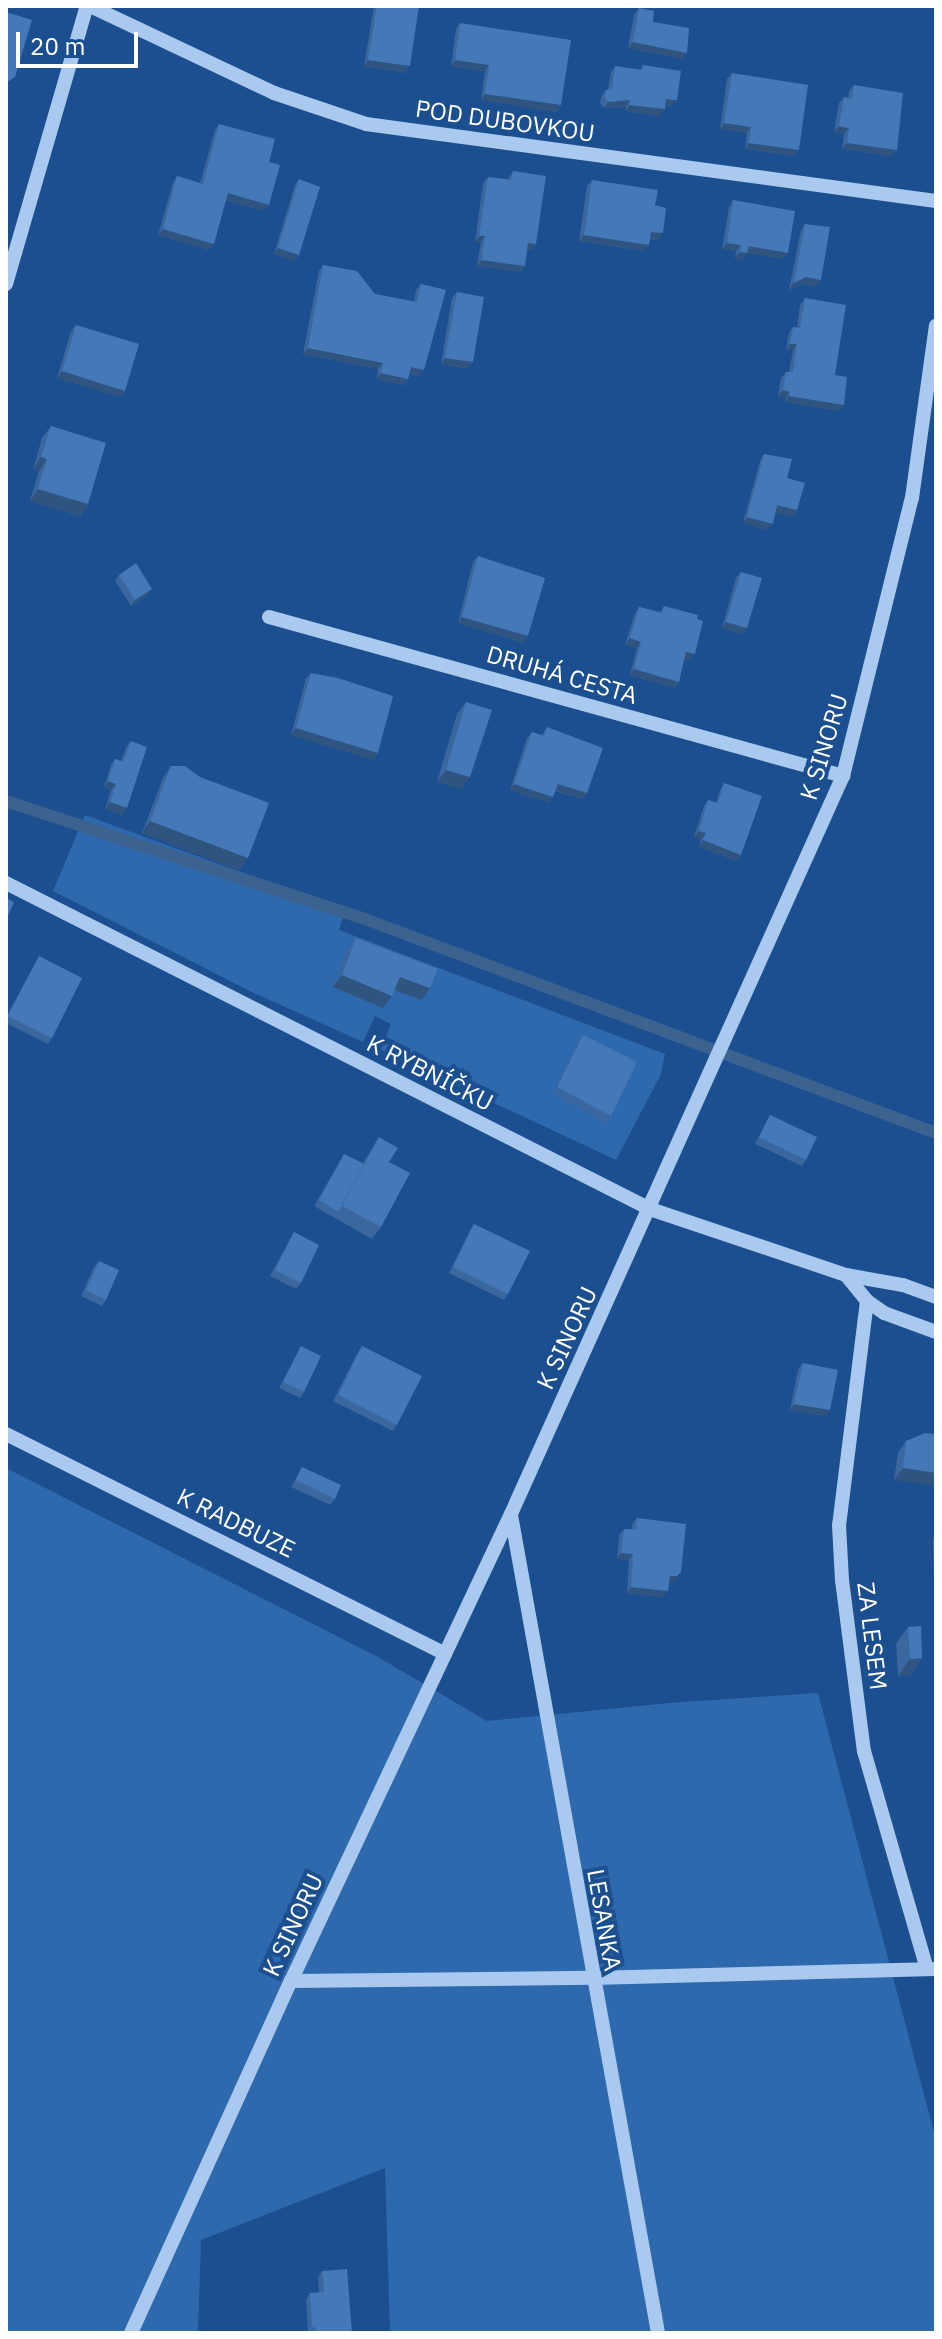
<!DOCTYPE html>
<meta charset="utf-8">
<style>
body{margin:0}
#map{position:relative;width:942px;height:2339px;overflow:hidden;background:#1b4f8f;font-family:"IBM Plex Sans",sans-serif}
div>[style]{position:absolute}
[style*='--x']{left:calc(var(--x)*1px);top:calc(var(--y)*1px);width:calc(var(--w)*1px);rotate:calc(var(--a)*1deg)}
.green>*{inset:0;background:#2e69ad}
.stream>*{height:12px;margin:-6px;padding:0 6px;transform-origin:6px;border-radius:6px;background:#3c6290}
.minor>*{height:14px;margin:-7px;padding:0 7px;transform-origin:7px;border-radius:7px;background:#a9c9ee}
.wall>*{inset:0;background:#3a679d}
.shaded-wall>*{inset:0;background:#305480}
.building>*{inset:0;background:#4478b7}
span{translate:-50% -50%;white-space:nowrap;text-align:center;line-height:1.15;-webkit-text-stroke:8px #1b4f8f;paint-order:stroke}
.street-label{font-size:24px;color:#fff}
.frame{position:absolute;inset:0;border:8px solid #fff;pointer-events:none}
.scale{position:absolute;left:16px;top:32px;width:122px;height:36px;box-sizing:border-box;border:4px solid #fff;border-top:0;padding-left:10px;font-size:24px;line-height:28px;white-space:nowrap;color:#fff;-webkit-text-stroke:6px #1b4f8f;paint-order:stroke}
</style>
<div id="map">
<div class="green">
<i style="clip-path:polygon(85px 815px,345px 910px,339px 930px,665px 1054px,661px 1074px,616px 1160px,381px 1050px,391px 1024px,375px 1016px,363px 1042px,252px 992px,53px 891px)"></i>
<i style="clip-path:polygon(6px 1468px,378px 1657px,487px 1721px,669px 1703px,818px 1693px,936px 2140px,936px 2333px,390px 2333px,385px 2168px,201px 2240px,198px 2333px,6px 2333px)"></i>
</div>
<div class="stream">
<i style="--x:6;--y:801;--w:378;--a:18.2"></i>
<i style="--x:365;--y:919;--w:610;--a:20.55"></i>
</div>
<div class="minor">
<i style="--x:90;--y:6;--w:204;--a:25.3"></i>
<i style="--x:274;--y:93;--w:97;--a:18.6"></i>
<i style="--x:366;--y:124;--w:575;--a:7.69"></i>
<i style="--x:6;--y:284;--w:290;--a:-73.8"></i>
<i style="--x:269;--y:617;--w:596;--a:15.48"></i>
<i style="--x:6;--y:883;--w:722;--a:26.85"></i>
<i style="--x:650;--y:1209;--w:207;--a:18.6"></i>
<i style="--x:846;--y:1275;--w:58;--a:10"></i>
<i style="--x:903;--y:1285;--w:35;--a:20"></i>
<i style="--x:846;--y:1275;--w:33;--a:51"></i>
<i style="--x:867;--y:1301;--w:21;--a:35"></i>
<i style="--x:884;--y:1313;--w:55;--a:20.1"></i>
<i style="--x:867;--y:1301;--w:226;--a:97.1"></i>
<i style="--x:839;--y:1525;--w:55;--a:86.9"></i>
<i style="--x:842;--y:1580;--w:172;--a:82.7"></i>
<i style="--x:864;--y:1751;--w:227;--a:73.9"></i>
<i style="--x:6;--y:1434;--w:491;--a:26.6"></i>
<i style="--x:511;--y:1515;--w:831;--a:79.81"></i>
<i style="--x:291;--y:1981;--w:301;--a:-0.6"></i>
<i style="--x:592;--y:1978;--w:343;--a:-1.5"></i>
<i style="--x:131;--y:2333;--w:387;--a:-65.6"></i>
<i style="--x:291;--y:1981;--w:516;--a:-64.78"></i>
<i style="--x:511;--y:1514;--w:809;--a:-65.78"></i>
<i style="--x:843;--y:776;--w:286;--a:-76.1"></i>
<i style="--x:912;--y:498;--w:174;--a:-82.1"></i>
</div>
<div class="wall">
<i style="clip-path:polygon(374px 6px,419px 6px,405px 73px,364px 66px)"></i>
<i style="clip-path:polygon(639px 8px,653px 22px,683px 59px,628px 48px,634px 15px)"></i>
<i style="clip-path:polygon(460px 23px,557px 112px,481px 100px,485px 71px,451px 66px,456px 29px)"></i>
<i style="clip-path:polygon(643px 65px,677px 100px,672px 106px,665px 105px,660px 116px,625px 111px,626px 107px,604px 108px,600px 103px,601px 97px,606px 90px,608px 89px,611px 72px,615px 66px,640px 70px)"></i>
<i style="clip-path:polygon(732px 73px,799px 150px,794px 156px,745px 149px,747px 133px,720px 129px,727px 79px)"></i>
<i style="clip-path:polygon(854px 85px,897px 150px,892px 156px,842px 149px,844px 134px,834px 132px,839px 103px,844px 97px,848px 98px,849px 91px)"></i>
<i style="clip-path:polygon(219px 124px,269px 162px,264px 211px,226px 200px,209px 250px,158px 235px,173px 183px,177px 176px,200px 183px,215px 130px)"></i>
<i style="clip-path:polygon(513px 171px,536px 244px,532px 250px,527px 249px,521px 272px,477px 266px,481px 242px,475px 242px,483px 183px,488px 177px,508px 179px)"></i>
<i style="clip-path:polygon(299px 179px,299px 255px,295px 261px,274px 254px,295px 185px)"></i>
<i style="clip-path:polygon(592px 180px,655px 205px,658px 240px,650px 239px,645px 251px,579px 241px,587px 186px)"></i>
<i style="clip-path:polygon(733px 200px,784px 259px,747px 253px,743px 260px,735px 258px,736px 251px,722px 249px,729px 207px)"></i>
<i style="clip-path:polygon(805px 224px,821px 280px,817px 286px,802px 284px,789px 290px,801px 230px)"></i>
<i style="clip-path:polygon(323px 265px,375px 294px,414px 302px,416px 290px,421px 284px,420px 376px,409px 374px,408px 379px,404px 385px,377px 379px,378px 369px,303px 354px,319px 271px)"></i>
<i style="clip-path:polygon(457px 292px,468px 369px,441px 364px,452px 298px)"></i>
<i style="clip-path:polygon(805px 298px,835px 375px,839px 411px,785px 402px,786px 398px,778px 396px,781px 378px,786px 372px,789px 372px,793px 350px,786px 350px,789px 333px,793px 327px,797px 328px,800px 305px)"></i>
<i style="clip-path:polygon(76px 325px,125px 391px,121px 397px,57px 378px,71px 331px)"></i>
<i style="clip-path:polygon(51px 426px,88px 504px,80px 516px,30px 501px,39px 471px,33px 469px,42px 438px)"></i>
<i style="clip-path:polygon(764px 454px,787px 478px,797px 510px,793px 517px,775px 512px,768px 530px,743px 523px,760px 461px)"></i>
<i style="clip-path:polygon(478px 556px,524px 643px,458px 623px,473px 562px)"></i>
<i style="clip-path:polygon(741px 572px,747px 628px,743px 634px,722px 628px,736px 578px)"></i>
<i style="clip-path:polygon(119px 575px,148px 595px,131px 606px,115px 581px)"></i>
<i style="clip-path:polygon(664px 606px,690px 661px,684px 659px,679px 682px,675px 688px,630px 675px,637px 648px,625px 645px,635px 613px,639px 607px,660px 612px)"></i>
<i style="clip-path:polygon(311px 673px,378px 753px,374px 760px,291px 735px,306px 679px)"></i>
<i style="clip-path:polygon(466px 702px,470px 777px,461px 789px,437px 782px,457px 714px)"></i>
<i style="clip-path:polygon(547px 727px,587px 793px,583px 799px,555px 791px,549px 803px,510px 790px,527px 738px,532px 732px,542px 735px)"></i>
<i style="clip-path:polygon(131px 741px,122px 815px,105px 809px,111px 790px,104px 787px,111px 765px,115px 759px,121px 761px,126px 747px)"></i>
<i style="clip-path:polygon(171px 766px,248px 858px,239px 870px,142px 833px,163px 778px)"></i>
<i style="clip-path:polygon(724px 783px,741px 855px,737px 861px,699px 847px,701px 840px,694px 837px,704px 806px,708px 800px,716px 803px,720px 790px)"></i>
<i style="clip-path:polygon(356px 938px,422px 1000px,394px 990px,392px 996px,383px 1008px,333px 987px,348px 950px)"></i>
<i style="clip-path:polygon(39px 956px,52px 1038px,48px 1044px,6px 1023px,6px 1017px)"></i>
<i style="clip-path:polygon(583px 1035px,611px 1116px,607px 1123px,553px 1093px,579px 1041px)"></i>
<i style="clip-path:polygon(770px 1115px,806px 1160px,802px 1166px,755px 1144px)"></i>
<i style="clip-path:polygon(379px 1137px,389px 1162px,381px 1227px,372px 1239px,314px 1206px,344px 1154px,363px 1163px)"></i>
<i style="clip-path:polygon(474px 1224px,508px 1294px,504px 1300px,449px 1273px,470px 1230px)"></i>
<i style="clip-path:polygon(294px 1232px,301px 1283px,296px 1289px,270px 1276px)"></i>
<i style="clip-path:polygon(99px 1261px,106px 1300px,102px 1306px,81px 1296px,94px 1267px)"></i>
<i style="clip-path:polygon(301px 1346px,304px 1392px,300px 1398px,279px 1388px)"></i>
<i style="clip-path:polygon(362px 1346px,397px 1425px,393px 1431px,333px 1401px,358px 1352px)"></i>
<i style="clip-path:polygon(803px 1363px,826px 1416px,790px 1410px,798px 1370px)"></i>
<i style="clip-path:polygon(936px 1434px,894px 1480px,898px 1453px,906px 1441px)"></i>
<i style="clip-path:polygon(302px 1467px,335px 1499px,330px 1505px,291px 1487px)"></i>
<i style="clip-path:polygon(637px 1518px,673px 1583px,669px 1582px,663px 1597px,627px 1593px,629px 1560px,617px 1559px,619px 1535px,624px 1529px,632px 1529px,632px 1525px)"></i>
<i style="clip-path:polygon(936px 1535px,936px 1584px,934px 1584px,933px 1539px)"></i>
<i style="clip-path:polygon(908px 1627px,922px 1658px,910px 1675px,898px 1676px,896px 1644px)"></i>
<i style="clip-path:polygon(322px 2271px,352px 2333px,308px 2333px,306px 2299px,310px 2293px,319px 2293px,318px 2277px)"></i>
</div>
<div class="shaded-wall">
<i style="clip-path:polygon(633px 42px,687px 53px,683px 59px,628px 48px)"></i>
<i style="clip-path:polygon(368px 60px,410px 66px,405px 73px,364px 66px)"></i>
<i style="clip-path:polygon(455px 60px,489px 65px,485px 71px,451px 66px)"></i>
<i style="clip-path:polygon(485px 94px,561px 105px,557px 112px,481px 100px)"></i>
<i style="clip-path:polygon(666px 99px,677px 100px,672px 106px,662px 105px)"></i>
<i style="clip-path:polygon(630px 100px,626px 107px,604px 108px,608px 102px)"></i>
<i style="clip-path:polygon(630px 105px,665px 109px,660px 116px,625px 111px)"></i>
<i style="clip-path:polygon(724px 123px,751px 127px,747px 133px,720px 129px)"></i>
<i style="clip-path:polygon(839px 126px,849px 128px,844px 134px,834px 132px)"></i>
<i style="clip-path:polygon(749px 143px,799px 150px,794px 156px,745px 149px)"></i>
<i style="clip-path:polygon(847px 143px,897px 150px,892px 156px,842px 149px)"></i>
<i style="clip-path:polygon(228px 193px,269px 205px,264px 211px,223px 199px)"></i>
<i style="clip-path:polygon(163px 229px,214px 244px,209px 250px,158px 235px)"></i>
<i style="clip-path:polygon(651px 232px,663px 233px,658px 240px,647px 238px)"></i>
<i style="clip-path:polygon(584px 235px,649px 245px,645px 251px,579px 241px)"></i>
<i style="clip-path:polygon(479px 236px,485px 236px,481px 242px,475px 242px)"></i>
<i style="clip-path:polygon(528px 243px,536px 244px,532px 250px,524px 249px)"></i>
<i style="clip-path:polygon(727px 243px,741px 245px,736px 251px,722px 249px)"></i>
<i style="clip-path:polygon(749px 246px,788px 253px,784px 259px,744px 253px)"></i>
<i style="clip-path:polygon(278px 248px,299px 255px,295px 261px,274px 254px)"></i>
<i style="clip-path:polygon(740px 252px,747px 253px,743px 260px,735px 258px)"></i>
<i style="clip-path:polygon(482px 260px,525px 266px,521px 272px,477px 266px)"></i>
<i style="clip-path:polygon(806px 277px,821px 280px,817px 286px,802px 284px,789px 290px,794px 283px)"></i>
<i style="clip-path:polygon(790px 344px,797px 344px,793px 350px,786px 350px)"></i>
<i style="clip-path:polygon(308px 348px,383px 363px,378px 369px,303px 354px)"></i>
<i style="clip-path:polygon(445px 358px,473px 362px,468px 369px,441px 364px)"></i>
<i style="clip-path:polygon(411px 367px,424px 370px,420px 376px,406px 373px)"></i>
<i style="clip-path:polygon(62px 371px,125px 391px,121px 397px,57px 378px)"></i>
<i style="clip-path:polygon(381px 373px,408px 379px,404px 385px,377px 379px)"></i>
<i style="clip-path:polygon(783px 390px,790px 392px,786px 398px,778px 396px)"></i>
<i style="clip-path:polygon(789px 396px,844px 405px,839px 411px,785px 402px)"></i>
<i style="clip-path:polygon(41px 457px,47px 459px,39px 471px,33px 469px)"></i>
<i style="clip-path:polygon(38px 489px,88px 504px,80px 516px,30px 501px)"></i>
<i style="clip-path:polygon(777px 505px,797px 510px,793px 517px,773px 512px)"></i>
<i style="clip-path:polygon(747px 517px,773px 524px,768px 530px,743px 523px)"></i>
<i style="clip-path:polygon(152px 589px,148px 595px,131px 606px,135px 600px)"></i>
<i style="clip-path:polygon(462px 617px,528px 636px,524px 643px,458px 623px)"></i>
<i style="clip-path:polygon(726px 622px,747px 628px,743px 634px,722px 628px)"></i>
<i style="clip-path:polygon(630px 638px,641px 642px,637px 648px,625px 645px)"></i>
<i style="clip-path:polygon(686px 652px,695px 654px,690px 661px,682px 658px)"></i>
<i style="clip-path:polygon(634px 669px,679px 682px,675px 688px,630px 675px)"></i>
<i style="clip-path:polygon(296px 728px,378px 753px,374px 760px,291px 735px)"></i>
<i style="clip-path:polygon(446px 770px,470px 777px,461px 789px,437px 782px)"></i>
<i style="clip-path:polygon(108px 781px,116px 784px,111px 790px,104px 787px)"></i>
<i style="clip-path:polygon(514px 784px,553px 797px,549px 803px,510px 790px)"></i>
<i style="clip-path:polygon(558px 784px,587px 793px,583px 799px,554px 790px)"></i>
<i style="clip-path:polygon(110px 802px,127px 808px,122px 815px,105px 809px)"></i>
<i style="clip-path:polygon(150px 821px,248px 858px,239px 870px,142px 833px)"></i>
<i style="clip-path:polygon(699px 831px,706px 833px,701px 840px,694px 837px)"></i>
<i style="clip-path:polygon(703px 840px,741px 855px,737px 861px,699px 847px)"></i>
<i style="clip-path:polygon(342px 975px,392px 996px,383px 1008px,333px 987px)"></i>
<i style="clip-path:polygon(400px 977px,430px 988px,422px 1000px,391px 989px)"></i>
<i style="clip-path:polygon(794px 1404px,830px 1410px,826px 1416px,790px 1410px)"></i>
<i style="clip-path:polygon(903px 1468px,936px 1473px,936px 1486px,894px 1480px)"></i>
<i style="clip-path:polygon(621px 1553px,633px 1554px,629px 1560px,617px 1559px)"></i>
<i style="clip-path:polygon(681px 1572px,673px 1583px,666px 1582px,670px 1576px)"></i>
<i style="clip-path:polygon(631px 1587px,668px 1591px,663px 1597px,627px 1593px)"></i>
<i style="clip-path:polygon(922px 1658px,910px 1675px,898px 1676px,910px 1659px)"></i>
</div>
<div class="building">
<i style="clip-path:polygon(377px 6px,419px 6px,410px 66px,368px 60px)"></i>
<i style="clip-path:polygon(639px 8px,654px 11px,653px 22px,689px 28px,687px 53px,633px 42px)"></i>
<i style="clip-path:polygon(6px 12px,32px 20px,15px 77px,6px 83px)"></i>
<i style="clip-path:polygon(460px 23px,571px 40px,561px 105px,485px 94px,489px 65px,455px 60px)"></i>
<i style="clip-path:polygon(643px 65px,681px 71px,677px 100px,666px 99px,665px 109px,630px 105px,630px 100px,608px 102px,605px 97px,606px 90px,612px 88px,615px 66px,642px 70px)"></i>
<i style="clip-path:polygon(732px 73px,808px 85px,799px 150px,749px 143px,751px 127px,724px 123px)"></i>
<i style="clip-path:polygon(854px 85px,903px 93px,897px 150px,847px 143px,849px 128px,839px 126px,844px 97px,852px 99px)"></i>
<i style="clip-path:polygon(219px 124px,275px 139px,269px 162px,280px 165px,269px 205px,228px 193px,214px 244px,163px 229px,177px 176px,203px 184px)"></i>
<i style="clip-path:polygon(513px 171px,546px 176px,536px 244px,528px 243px,525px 266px,482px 260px,485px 236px,479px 236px,488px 177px,511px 180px)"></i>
<i style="clip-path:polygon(299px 179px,320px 187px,299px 255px,278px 248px)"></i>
<i style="clip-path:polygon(592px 180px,658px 190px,655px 205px,666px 208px,663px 233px,651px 232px,649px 245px,584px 235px)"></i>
<i style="clip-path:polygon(733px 200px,795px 211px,788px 253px,749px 246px,747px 253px,740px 252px,741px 245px,727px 243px)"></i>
<i style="clip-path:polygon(805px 224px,830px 227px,821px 280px,806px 277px,794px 283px)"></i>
<i style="clip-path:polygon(323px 265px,357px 271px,375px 294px,417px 302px,421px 284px,446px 290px,424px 370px,411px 367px,408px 379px,381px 373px,383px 363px,308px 348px)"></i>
<i style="clip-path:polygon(457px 292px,484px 297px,473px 362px,445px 358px)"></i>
<i style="clip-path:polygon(805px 298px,846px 305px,835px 375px,847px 377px,844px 405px,789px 396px,790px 392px,783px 390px,786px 372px,793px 372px,797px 344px,790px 344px,793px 327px,800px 328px)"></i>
<i style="clip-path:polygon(76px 325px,139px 344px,125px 391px,62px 371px)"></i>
<i style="clip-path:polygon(51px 426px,106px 443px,88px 504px,38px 489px,47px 459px,41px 457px)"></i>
<i style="clip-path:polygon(764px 454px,792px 459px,787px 478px,805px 483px,797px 510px,777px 505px,773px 524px,747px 517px)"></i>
<i style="clip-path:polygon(478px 556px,545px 578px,528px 636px,462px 617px)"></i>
<i style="clip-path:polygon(136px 563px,152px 589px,135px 600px,119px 575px)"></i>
<i style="clip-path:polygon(741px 572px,762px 578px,747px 628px,726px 622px)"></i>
<i style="clip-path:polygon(664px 606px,698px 615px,697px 619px,703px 621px,695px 654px,686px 652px,679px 682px,634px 669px,641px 642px,630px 638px,639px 607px,662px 613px)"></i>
<i style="clip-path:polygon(311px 673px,338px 678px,393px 696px,378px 753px,296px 728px)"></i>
<i style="clip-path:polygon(466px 702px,492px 710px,470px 777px,446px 770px)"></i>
<i style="clip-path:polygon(547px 727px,603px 748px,587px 793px,558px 784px,553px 797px,514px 784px,532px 732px,544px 736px)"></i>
<i style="clip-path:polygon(131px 741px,147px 747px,127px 808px,110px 802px,116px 784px,108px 781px,115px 759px,123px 762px)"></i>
<i style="clip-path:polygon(171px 766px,185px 766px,200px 777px,269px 803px,248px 858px,150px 821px)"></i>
<i style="clip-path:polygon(724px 783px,762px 796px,741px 855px,703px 840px,706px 833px,699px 831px,708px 800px,718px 803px)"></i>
<i style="clip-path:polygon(6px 898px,14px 902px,6px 920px)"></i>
<i style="clip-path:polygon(356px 938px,438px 969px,430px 988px,400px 977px,392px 996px,342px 975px)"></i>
<i style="clip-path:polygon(39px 956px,82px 978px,52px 1038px,8px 1016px)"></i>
<i style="clip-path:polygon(583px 1035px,637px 1062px,611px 1116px,557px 1087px)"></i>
<i style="clip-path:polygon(770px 1115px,817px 1137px,806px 1160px,759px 1137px)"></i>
<i style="clip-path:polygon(379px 1137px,398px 1148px,389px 1162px,410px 1173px,381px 1227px,342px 1206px)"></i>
<i style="clip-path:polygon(344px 1154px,364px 1164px,338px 1212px,319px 1200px)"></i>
<i style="clip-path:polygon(474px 1224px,530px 1251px,508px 1294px,453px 1267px)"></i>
<i style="clip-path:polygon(294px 1232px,319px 1245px,301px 1283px,275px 1270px)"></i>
<i style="clip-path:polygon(99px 1261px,119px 1270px,106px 1300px,86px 1290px)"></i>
<i style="clip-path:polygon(301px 1346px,321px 1356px,304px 1392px,283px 1382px)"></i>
<i style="clip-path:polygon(362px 1346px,422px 1376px,397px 1425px,338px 1395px)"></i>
<i style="clip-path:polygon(803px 1363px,838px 1370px,830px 1410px,794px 1404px)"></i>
<i style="clip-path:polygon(925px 1433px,936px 1434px,936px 1473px,903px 1468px,906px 1441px)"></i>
<i style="clip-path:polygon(302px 1467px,341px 1485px,335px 1499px,296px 1480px)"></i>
<i style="clip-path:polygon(637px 1518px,686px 1524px,681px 1572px,677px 1576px,670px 1576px,668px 1591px,631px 1587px,633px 1554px,621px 1553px,624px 1529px,636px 1530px)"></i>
<i style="clip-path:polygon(921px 1626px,922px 1658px,910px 1659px,908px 1627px)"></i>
<i style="clip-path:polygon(347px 2269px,352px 2333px,320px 2333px,312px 2326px,310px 2293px,324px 2292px,322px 2271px)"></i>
</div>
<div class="street-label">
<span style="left:505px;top:121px;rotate:8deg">POD DUBOVKOU</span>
<span style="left:562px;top:675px;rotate:16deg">DRUHÁ CESTA</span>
<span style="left:824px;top:747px;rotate:-73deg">K SINORU</span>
<span style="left:430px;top:1073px;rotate:27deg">K RYBNÍČKU</span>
<span style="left:567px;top:1338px;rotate:-65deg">K SINORU</span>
<span style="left:236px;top:1523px;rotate:26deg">K RADBUZE</span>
<span style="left:872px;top:1636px;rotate:83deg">ZA LESEM</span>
<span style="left:604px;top:1920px;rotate:80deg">LESANKA</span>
<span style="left:293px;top:1925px;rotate:-65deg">K SINORU</span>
</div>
<div class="frame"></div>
<div class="scale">20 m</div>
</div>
